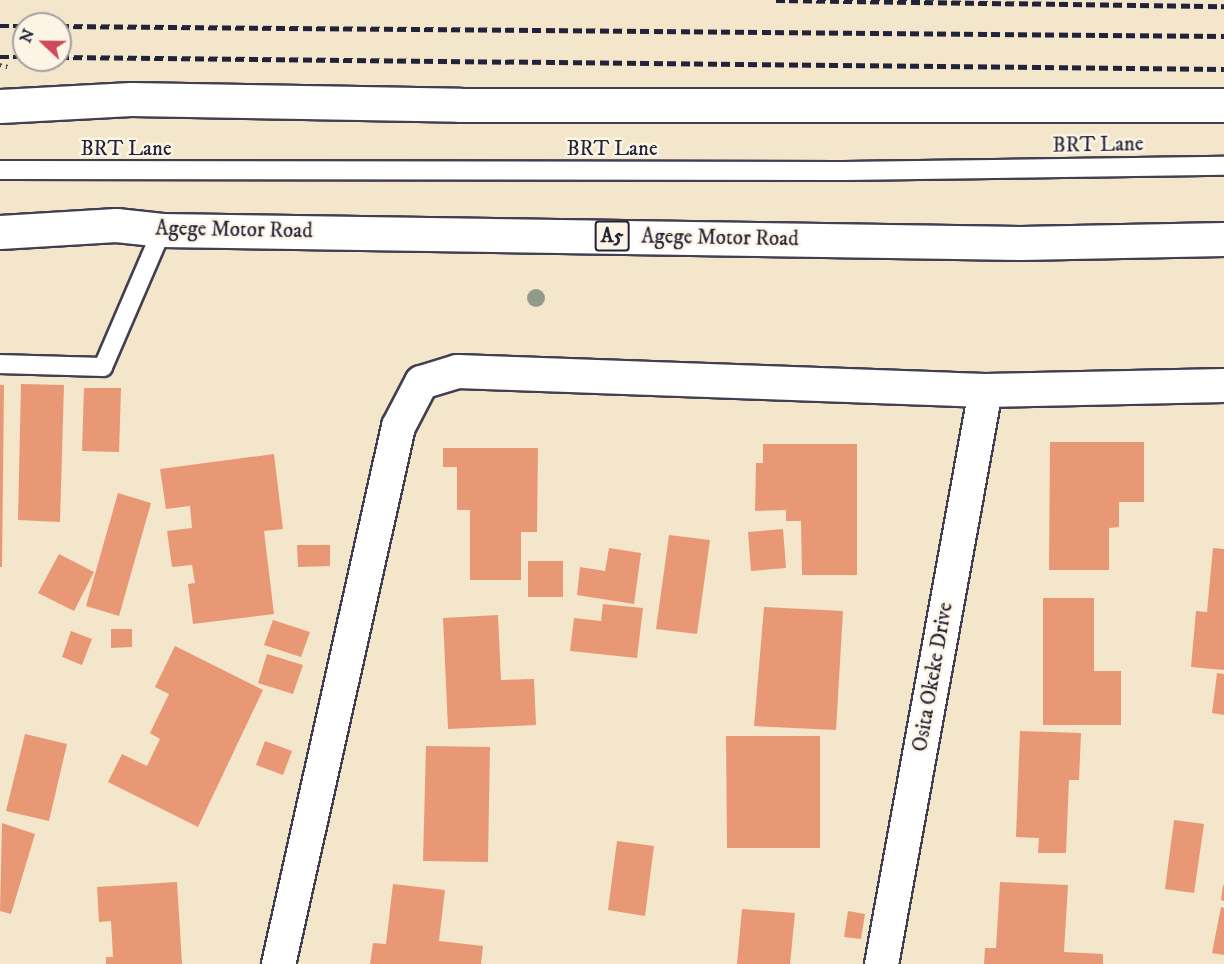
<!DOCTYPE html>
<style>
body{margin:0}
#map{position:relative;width:1224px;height:964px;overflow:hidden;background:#f3e6cb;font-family:"IM FELL DW Pica",serif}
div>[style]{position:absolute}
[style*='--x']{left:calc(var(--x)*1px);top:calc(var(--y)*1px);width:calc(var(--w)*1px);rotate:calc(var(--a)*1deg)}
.building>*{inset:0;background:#e99876}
.path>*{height:4px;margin-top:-2px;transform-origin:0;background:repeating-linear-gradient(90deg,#413f51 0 1.5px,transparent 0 6px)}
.roads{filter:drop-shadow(2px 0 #413f51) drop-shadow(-2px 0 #413f51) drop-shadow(0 2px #413f51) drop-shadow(0 -2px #413f51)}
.service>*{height:18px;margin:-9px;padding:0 9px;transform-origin:9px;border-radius:9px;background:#fff}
.minor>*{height:33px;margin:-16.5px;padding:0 16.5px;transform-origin:16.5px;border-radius:16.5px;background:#fff}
.trunk>*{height:33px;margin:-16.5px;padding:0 16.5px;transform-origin:16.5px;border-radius:16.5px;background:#fff}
.rail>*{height:4.5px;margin-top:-2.25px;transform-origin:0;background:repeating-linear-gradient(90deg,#22223b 0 9px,transparent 0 13.5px)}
.trees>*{width:18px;height:18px;margin:-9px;border-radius:50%;background:#919b8b}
span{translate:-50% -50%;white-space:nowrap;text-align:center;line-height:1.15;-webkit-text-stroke:5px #fcf5e5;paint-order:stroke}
.shield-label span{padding:2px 4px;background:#fcf5e5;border:2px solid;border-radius:4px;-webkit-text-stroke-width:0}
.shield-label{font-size:20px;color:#22223b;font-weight:700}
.street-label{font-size:21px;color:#22223b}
.north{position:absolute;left:12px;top:12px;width:60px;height:60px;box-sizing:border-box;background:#fcf5e5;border:2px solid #a5a1a1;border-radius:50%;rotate:292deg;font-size:16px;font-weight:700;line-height:24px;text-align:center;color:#22223b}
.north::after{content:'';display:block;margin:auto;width:21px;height:27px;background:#d1495b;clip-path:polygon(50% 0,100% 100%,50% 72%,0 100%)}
</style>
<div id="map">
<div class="building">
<i style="clip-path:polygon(21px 384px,64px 385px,60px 522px,18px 520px)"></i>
<i style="clip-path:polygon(0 385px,4px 385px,2px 567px,0 567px)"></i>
<i style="clip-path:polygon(84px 388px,121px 388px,119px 452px,82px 451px)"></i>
<i style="clip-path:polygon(1050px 442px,1144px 442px,1144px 502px,1119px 502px,1119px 527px,1109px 528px,1109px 570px,1049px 570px)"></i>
<i style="clip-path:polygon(763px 444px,857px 444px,857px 575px,802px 575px,801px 521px,786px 521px,786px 510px,755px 511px,756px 463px,763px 463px)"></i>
<i style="clip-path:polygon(443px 448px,538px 448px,537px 532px,521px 532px,521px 580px,470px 580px,470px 510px,457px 510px,457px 467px,443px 467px)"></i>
<i style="clip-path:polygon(274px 454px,283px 529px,264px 531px,274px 614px,193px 624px,188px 584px,195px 583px,192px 565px,172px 567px,167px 531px,192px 528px,190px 506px,166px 509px,160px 469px)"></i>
<i style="clip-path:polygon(118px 493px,151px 503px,119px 616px,86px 606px)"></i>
<i style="clip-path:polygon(783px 529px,786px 568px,751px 571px,748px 532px)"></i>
<i style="clip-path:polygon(669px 535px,710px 540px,697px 634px,656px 629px)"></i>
<i style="clip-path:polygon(297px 545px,330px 545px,330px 566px,298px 567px)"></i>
<i style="clip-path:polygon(609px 548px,641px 553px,634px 604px,577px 595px,580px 567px,605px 571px)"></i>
<i style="clip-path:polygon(1213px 548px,1224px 549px,1224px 670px,1191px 667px,1196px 611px,1207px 612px)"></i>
<i style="clip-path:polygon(59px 554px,94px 572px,74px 611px,38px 593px)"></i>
<i style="clip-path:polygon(528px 561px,563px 561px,563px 597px,528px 597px)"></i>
<i style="clip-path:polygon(1043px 598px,1094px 598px,1094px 671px,1121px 671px,1121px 725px,1043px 725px)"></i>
<i style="clip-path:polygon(603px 604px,643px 608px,637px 658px,570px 651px,574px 618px,601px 621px)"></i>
<i style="clip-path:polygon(764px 607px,843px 611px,836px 730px,754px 726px)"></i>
<i style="clip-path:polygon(498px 615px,501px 680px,534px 679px,536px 725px,448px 729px,443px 618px)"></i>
<i style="clip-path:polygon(273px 620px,310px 632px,301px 657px,264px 645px)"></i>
<i style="clip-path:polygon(111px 629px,132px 629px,132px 647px,111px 648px)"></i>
<i style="clip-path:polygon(71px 631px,92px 639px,82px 665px,62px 657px)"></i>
<i style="clip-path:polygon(175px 646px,263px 690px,198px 827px,108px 782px,122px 754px,147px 766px,160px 739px,150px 733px,169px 694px,155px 687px)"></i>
<i style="clip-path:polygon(267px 654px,303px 665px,293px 694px,258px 683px)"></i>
<i style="clip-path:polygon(1217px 673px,1224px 674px,1224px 715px,1212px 713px)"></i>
<i style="clip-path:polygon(1020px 731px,1081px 733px,1079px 780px,1069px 780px,1066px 853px,1038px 853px,1039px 838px,1016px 837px)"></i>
<i style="clip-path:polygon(25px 734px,67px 744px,49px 821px,6px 811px)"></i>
<i style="clip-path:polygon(726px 736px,820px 736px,820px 848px,727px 848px)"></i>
<i style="clip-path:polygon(265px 741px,292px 751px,283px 775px,256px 765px)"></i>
<i style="clip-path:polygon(426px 746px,490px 747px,488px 862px,423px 861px)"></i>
<i style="clip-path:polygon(1174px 820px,1204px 824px,1194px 893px,1165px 889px)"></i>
<i style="clip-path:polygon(2px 823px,35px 834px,11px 914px,0 911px)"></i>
<i style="clip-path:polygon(617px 841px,654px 846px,645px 916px,608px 910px)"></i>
<i style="clip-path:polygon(177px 882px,182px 964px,106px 964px,106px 957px,113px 957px,111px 921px,99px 922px,97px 887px)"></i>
<i style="clip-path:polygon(1000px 882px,1068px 885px,1064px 952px,1103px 954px,1103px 964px,984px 964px,985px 948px,996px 948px)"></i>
<i style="clip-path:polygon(393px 884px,445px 890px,439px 941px,483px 946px,481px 964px,370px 964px,373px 943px,386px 944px)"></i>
<i style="clip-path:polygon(1223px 885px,1224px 886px,1224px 901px,1221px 900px)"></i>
<i style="clip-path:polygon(1221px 907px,1224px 908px,1224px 955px,1212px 953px)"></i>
<i style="clip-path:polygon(742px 909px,795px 913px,790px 964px,737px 964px)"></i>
<i style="clip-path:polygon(848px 911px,865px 914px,861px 939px,844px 937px)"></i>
</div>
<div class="path">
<i style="--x:0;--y:65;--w:8;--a:14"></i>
</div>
<div class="roads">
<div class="service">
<i style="--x:0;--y:170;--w:844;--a:0.07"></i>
<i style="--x:844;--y:171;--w:380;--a:-0.8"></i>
<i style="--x:0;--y:364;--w:103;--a:1.7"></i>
<i style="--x:103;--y:367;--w:149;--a:-66.7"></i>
</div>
<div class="minor">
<i style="--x:278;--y:964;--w:551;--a:-77.43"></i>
<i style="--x:398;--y:426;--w:50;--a:-62.4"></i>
<i style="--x:421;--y:382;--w:38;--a:-17"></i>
<i style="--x:457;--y:371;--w:528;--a:2.06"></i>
<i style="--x:985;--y:390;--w:239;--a:-1.2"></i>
<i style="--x:881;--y:964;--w:583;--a:-79.73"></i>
</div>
<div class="trunk">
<i style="--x:0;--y:106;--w:131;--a:-3.1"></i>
<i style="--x:131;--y:99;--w:329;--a:1"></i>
<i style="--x:460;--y:105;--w:764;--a:0"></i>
<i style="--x:0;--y:232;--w:116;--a:-3.5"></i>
<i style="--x:116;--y:225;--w:46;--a:6.2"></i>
<i style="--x:162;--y:230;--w:858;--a:0.87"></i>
<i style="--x:1020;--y:243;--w:204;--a:-1.1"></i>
</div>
</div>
<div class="rail">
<i style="--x:776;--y:0;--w:448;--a:0.8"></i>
<i style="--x:0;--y:26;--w:24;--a:0"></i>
<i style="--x:60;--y:26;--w:1164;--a:0.49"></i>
<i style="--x:0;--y:57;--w:24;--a:0"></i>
<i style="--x:60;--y:57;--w:1164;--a:0.59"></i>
</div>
<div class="trees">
<i style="left:536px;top:298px"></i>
</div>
<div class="shield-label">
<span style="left:612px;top:236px">A5</span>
</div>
<div class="street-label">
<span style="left:1098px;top:145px;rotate:-1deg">BRT Lane</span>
<span style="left:126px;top:149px">BRT Lane</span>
<span style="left:612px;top:149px">BRT Lane</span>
<span style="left:234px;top:230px;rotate:1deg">Agege Motor Road</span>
<span style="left:720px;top:238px;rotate:1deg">Agege Motor Road</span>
<span style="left:933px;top:677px;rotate:-80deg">Osita Okeke Drive</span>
</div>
<div class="north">N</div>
</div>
